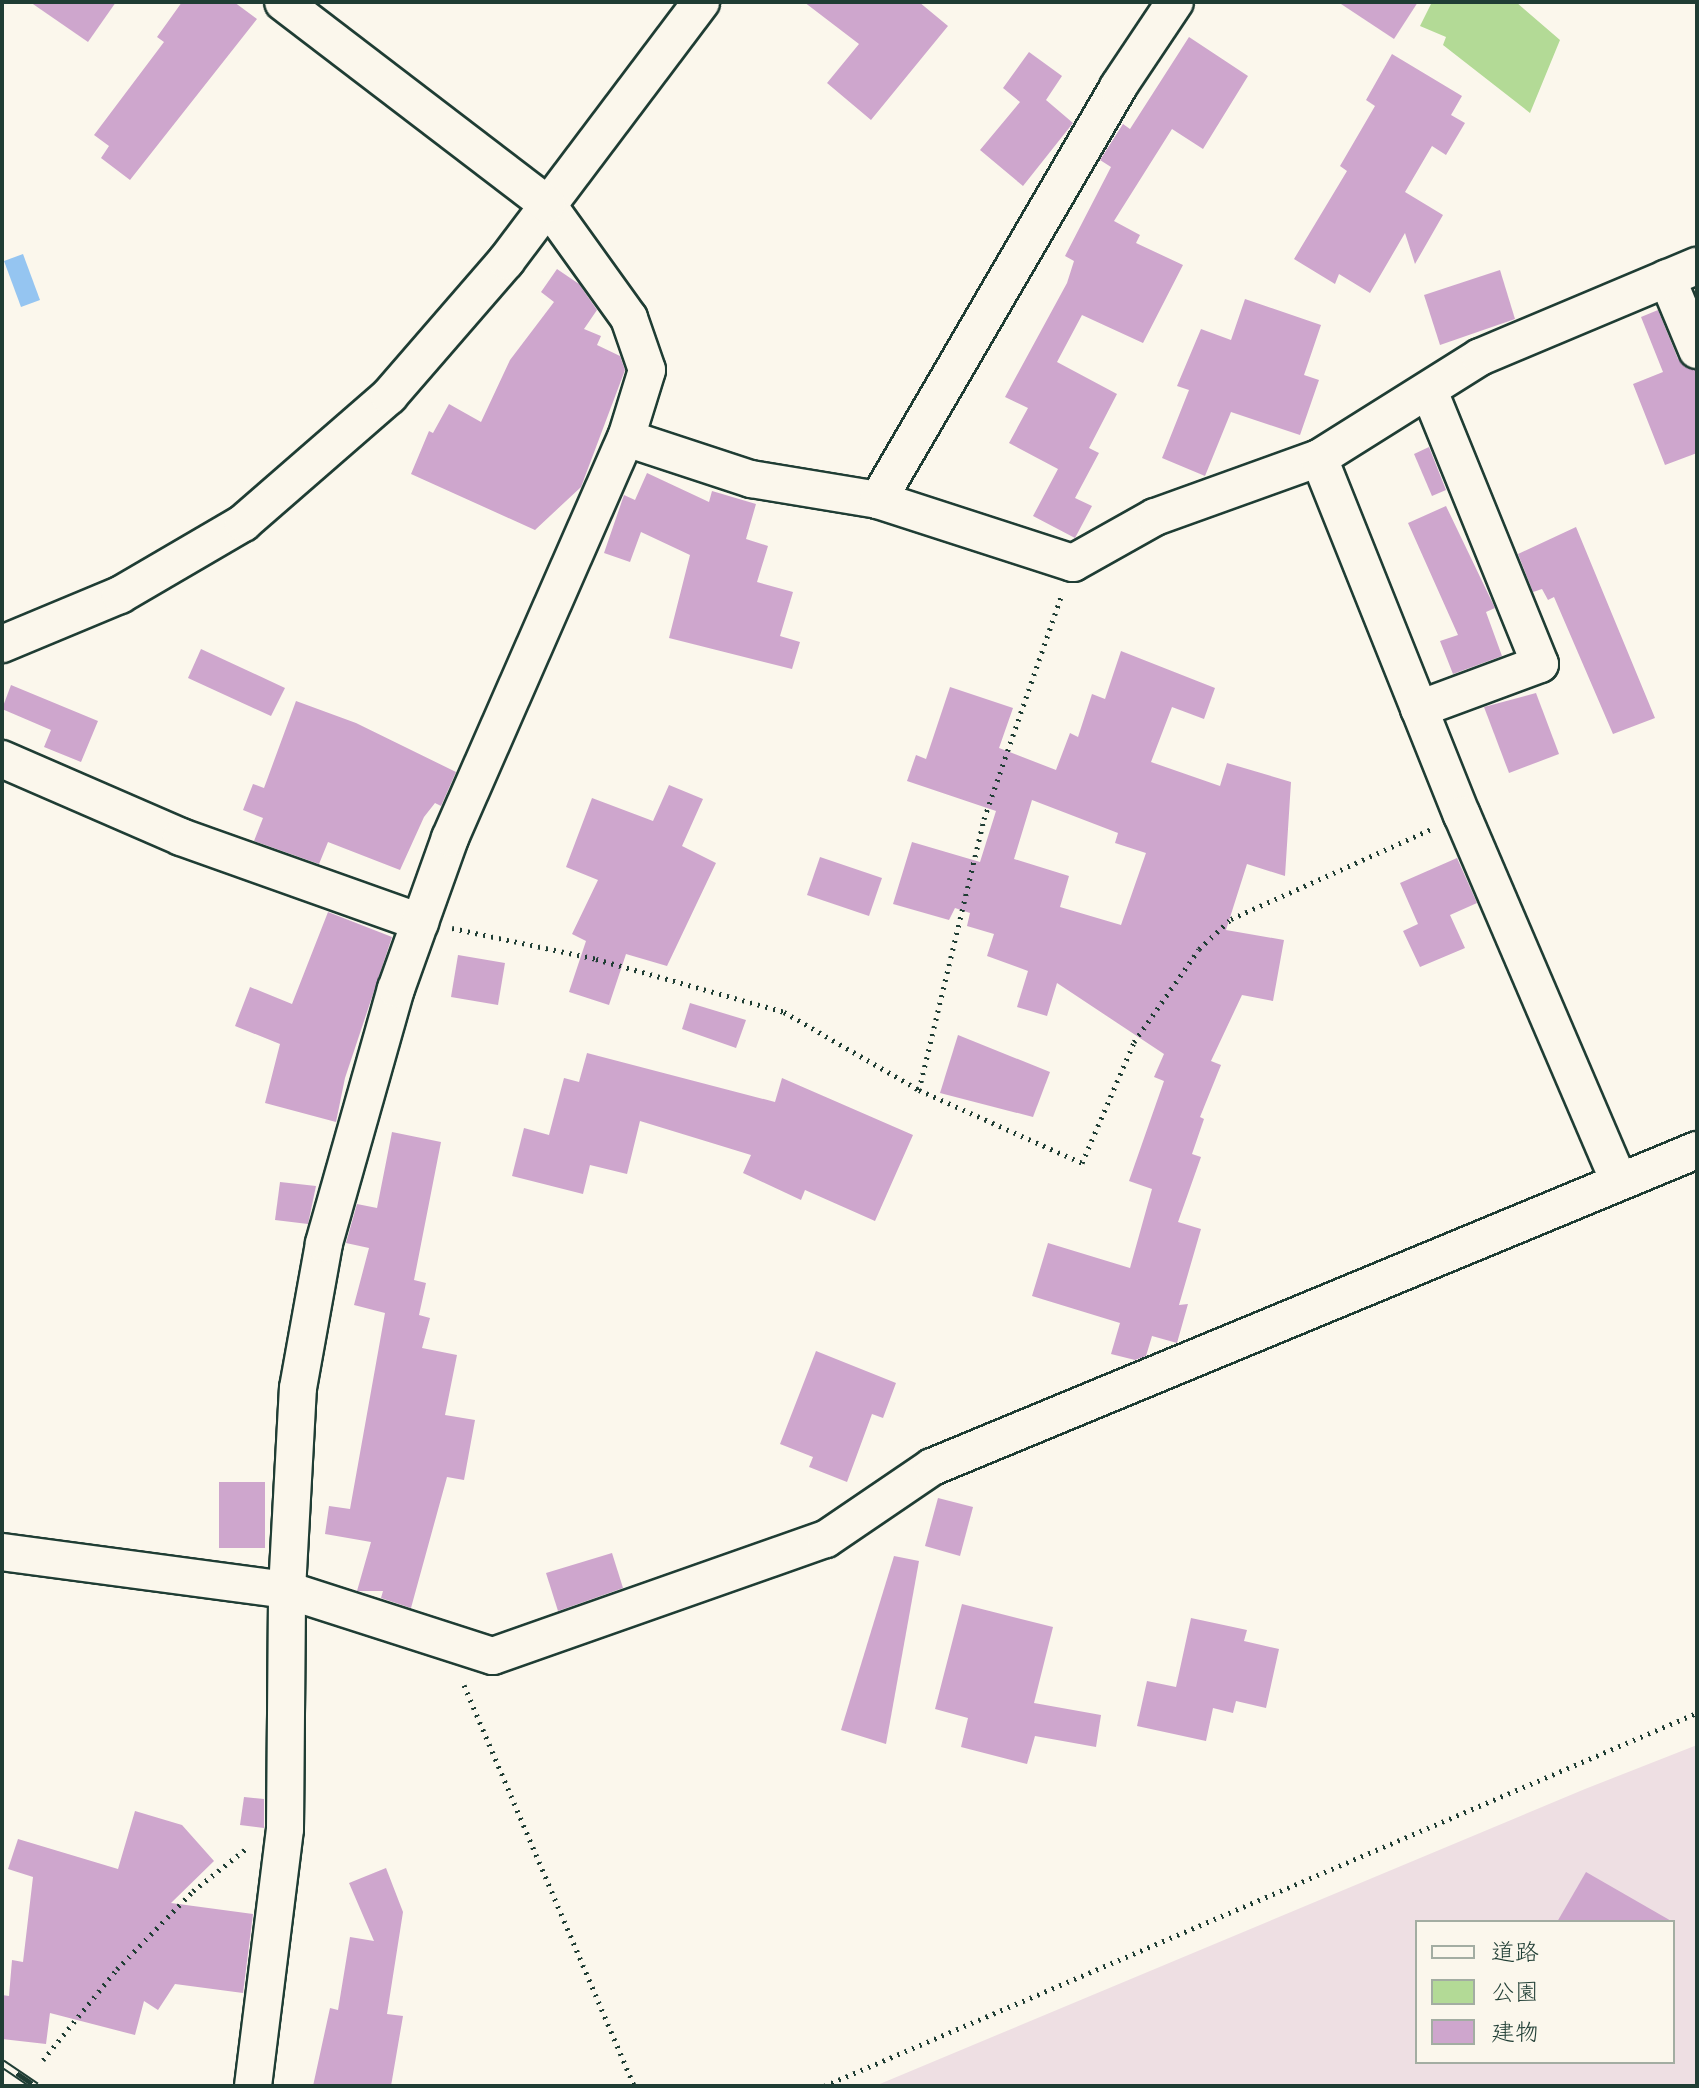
<!DOCTYPE html>
<meta charset="utf-8">
<style>
body{margin:0}
#map{position:relative;width:1699px;height:2088px;overflow:hidden;background:#fbf7ec;font-family:Sriracha,"Klee One",sans-serif}
div>[style]{position:absolute}
[style*='--x']{left:calc(var(--x)*1px);top:calc(var(--y)*1px);width:calc(var(--w)*1px);rotate:calc(var(--a)*1deg)}
.built>*{inset:0;background:#eedfe3}
.green>*{inset:0;background:#b3da96}
.water>*{inset:0;background:#95c5f1}
.building>*{inset:0;background:#cea6cd}
.path>*{height:5px;margin-top:-2.5px;transform-origin:0;background:repeating-linear-gradient(90deg,#1f3d34 0 2px,transparent 0 8px)}
.roads{filter:drop-shadow(2px 0 #1f3d34) drop-shadow(-2px 0 #1f3d34) drop-shadow(0 2px #1f3d34) drop-shadow(0 -2px #1f3d34)}
.minor>*{height:36px;margin:-18px;padding:0 18px;transform-origin:18px;border-radius:18px;background:#fbf7ec}
.rail>*{height:9px;margin-top:-4.5px;transform-origin:0;background:repeating-linear-gradient(90deg,#fbf7ec 0 18px,#1f3d34 0 36px);box-sizing:border-box;border-block:2px solid #1f3d34}
span{translate:-50% -50%;white-space:nowrap;text-align:center;line-height:1.15;-webkit-text-stroke:7px #fbf7ec;paint-order:stroke}
.frame{position:absolute;inset:0;border:4px solid #1f3d34;pointer-events:none}
.legend{position:absolute;left:1415px;top:1920px;width:260px;height:144px;box-sizing:border-box;background:#fbf7ec;border:2px solid #a3ada2;margin:0;padding:10px 14px;list-style:none;font-size:24px;color:#1f3d34}
.legend li{display:flex;align-items:center;gap:16px;height:40px}
.legend b{width:40px;border:2px solid #a3ada2}
</style>
<div id="map">
<div class="built">
<i style="clip-path:polygon(evenodd,1697px 1745px,1697px 2086px,875px 2086px,1585px 1789px,1697px 1745px,1417px 1922px,1673px 1922px,1673px 2062px,1417px 2062px,1417px 1922px)"></i>
</div>
<div class="green">
<i style="clip-path:polygon(1432px 2px,1516px 2px,1560px 40px,1530px 113px,1443px 45px,1446px 37px,1420px 26px)"></i>
</div>
<div class="water">
<i style="clip-path:polygon(23px 254px,40px 300px,21px 307px,4px 261px)"></i>
</div>
<div class="building">
<i style="clip-path:polygon(30px 2px,116px 2px,88px 42px)"></i>
<i style="clip-path:polygon(182px 2px,234px 2px,257px 19px,130px 180px,101px 158px,109px 146px,94px 135px,164px 42px,157px 37px)"></i>
<i style="clip-path:polygon(804px 2px,919px 2px,948px 26px,871px 120px,827px 83px,859px 44px)"></i>
<i style="clip-path:polygon(1338px 2px,1418px 2px,1394px 39px)"></i>
<i style="clip-path:polygon(1189px 37px,1248px 76px,1203px 149px,1172px 129px,1114px 221px,1140px 235px,1136px 243px,1183px 265px,1143px 343px,1082px 315px,1057px 362px,1117px 394px,1089px 448px,1099px 453px,1075px 498px,1092px 506px,1075px 538px,1033px 516px,1058px 469px,1009px 443px,1028px 408px,1005px 397px,1067px 283px,1074px 261px,1065px 256px,1111px 167px,1100px 160px,1123px 124px,1130px 129px)"></i>
<i style="clip-path:polygon(1029px 52px,1062px 76px,1046px 100px,1073px 123px,1023px 186px,980px 150px,1020px 102px,1003px 88px)"></i>
<i style="clip-path:polygon(1392px 54px,1462px 96px,1451px 115px,1465px 123px,1446px 155px,1432px 146px,1405px 192px,1443px 215px,1415px 264px,1405px 233px,1370px 293px,1339px 274px,1335px 284px,1294px 259px,1347px 171px,1340px 166px,1375px 106px,1366px 100px)"></i>
<i style="clip-path:polygon(557px 269px,579px 284px,597px 310px,584px 329px,601px 336px,597px 345px,620px 356px,625px 370px,581px 487px,535px 530px,411px 474px,429px 431px,433px 433px,449px 404px,481px 422px,510px 360px,554px 302px,541px 292px)"></i>
<i style="clip-path:polygon(1500px 270px,1515px 319px,1440px 345px,1424px 295px)"></i>
<i style="clip-path:polygon(1245px 299px,1321px 325px,1304px 375px,1319px 380px,1300px 435px,1231px 412px,1205px 476px,1162px 458px,1189px 390px,1177px 386px,1201px 329px,1231px 340px)"></i>
<i style="clip-path:polygon(1658px 310px,1678px 359px,1697px 371px,1697px 453px,1665px 465px,1633px 384px,1663px 372px,1641px 317px)"></i>
<i style="clip-path:polygon(1429px 447px,1446px 490px,1432px 496px,1414px 454px)"></i>
<i style="clip-path:polygon(647px 473px,709px 502px,712px 491px,756px 504px,746px 539px,768px 546px,757px 582px,793px 592px,780px 636px,800px 642px,792px 669px,669px 638px,690px 555px,641px 532px,630px 562px,604px 553px,624px 495px,635px 500px)"></i>
<i style="clip-path:polygon(1446px 506px,1495px 608px,1486px 612px,1502px 656px,1453px 674px,1440px 641px,1458px 635px,1408px 523px)"></i>
<i style="clip-path:polygon(1576px 527px,1655px 718px,1613px 734px,1554px 597px,1548px 600px,1542px 589px,1533px 592px,1518px 554px)"></i>
<i style="clip-path:polygon(201px 649px,285px 688px,271px 716px,188px 678px)"></i>
<i style="clip-path:polygon(evenodd,1121px 651px,1215px 688px,1204px 719px,1172px 707px,1151px 762px,1220px 786px,1227px 763px,1291px 782px,1285px 876px,1247px 864px,1226px 930px,1284px 940px,1273px 1001px,1242px 995px,1211px 1061px,1221px 1065px,1200px 1117px,1204px 1119px,1192px 1154px,1201px 1157px,1178px 1222px,1201px 1229px,1179px 1305px,1188px 1304px,1177px 1343px,1152px 1336px,1146px 1356px,1135px 1360px,1111px 1354px,1120px 1323px,1032px 1296px,1048px 1243px,1130px 1268px,1152px 1189px,1129px 1181px,1164px 1081px,1154px 1077px,1164px 1054px,1057px 983px,1047px 1016px,1017px 1007px,1028px 971px,987px 956px,994px 934px,967px 926px,970px 913px,955px 908px,949px 920px,893px 904px,912px 842px,980px 862px,996px 811px,907px 781px,916px 755px,926px 759px,950px 687px,1013px 708px,999px 748px,1056px 770px,1070px 733px,1078px 737px,1092px 694px,1105px 699px,1121px 651px,1032px 800px,1118px 833px,1115px 843px,1146px 853px,1121px 925px,1060px 907px,1069px 876px,1014px 859px,1032px 800px)"></i>
<i style="clip-path:polygon(11px 685px,98px 721px,81px 762px,44px 747px,51px 730px,2px 709px)"></i>
<i style="clip-path:polygon(1536px 693px,1559px 754px,1509px 773px,1484px 707px)"></i>
<i style="clip-path:polygon(296px 701px,356px 723px,456px 772px,441px 806px,435px 803px,424px 817px,400px 870px,328px 842px,319px 864px,254px 841px,263px 818px,243px 810px,253px 784px,264px 788px)"></i>
<i style="clip-path:polygon(669px 785px,703px 799px,682px 846px,716px 863px,667px 966px,626px 954px,609px 1005px,569px 992px,586px 941px,572px 934px,598px 880px,566px 867px,592px 798px,653px 821px)"></i>
<i style="clip-path:polygon(820px 857px,882px 878px,869px 916px,807px 895px)"></i>
<i style="clip-path:polygon(1457px 858px,1477px 903px,1450px 915px,1465px 948px,1420px 967px,1403px 931px,1418px 924px,1400px 883px)"></i>
<i style="clip-path:polygon(328px 912px,392px 937px,345px 1078px,336px 1122px,265px 1103px,280px 1044px,235px 1026px,250px 987px,292px 1004px)"></i>
<i style="clip-path:polygon(458px 955px,505px 963px,498px 1005px,451px 997px)"></i>
<i style="clip-path:polygon(690px 1003px,746px 1020px,736px 1048px,682px 1029px)"></i>
<i style="clip-path:polygon(958px 1035px,1050px 1072px,1033px 1117px,940px 1093px)"></i>
<i style="clip-path:polygon(587px 1053px,775px 1102px,782px 1078px,913px 1135px,875px 1221px,805px 1190px,801px 1200px,743px 1173px,751px 1155px,640px 1121px,627px 1174px,590px 1165px,583px 1194px,512px 1176px,524px 1128px,549px 1135px,564px 1078px,579px 1082px)"></i>
<i style="clip-path:polygon(392px 1132px,441px 1142px,414px 1280px,426px 1283px,419px 1315px,430px 1318px,422px 1348px,457px 1355px,445px 1415px,475px 1420px,464px 1480px,447px 1477px,411px 1608px,381px 1598px,383px 1591px,357px 1591px,371px 1542px,325px 1534px,329px 1506px,350px 1509px,385px 1313px,354px 1305px,369px 1248px,346px 1243px,357px 1204px,377px 1208px)"></i>
<i style="clip-path:polygon(280px 1182px,316px 1186px,308px 1224px,275px 1220px)"></i>
<i style="clip-path:polygon(816px 1351px,896px 1383px,883px 1418px,872px 1414px,847px 1482px,809px 1467px,813px 1457px,780px 1444px)"></i>
<i style="clip-path:polygon(219px 1482px,265px 1482px,265px 1548px,219px 1548px)"></i>
<i style="clip-path:polygon(938px 1498px,973px 1507px,960px 1556px,925px 1546px)"></i>
<i style="clip-path:polygon(612px 1553px,623px 1588px,558px 1611px,546px 1573px)"></i>
<i style="clip-path:polygon(894px 1556px,919px 1561px,886px 1744px,841px 1730px)"></i>
<i style="clip-path:polygon(962px 1604px,1053px 1627px,1034px 1703px,1101px 1715px,1096px 1747px,1035px 1736px,1027px 1764px,961px 1747px,968px 1718px,935px 1709px)"></i>
<i style="clip-path:polygon(1191px 1618px,1247px 1630px,1244px 1641px,1279px 1649px,1266px 1708px,1236px 1701px,1233px 1713px,1213px 1708px,1206px 1741px,1137px 1726px,1147px 1681px,1176px 1687px)"></i>
<i style="clip-path:polygon(244px 1797px,264px 1799px,264px 1828px,240px 1825px)"></i>
<i style="clip-path:polygon(135px 1811px,182px 1825px,214px 1861px,171px 1903px,253px 1914px,243px 1993px,175px 1984px,158px 2010px,144px 2001px,135px 2035px,50px 2013px,46px 2044px,2px 2039px,2px 1995px,9px 1996px,12px 1960px,23px 1962px,33px 1877px,8px 1869px,18px 1839px,118px 1869px)"></i>
<i style="clip-path:polygon(386px 1868px,403px 1912px,387px 2014px,403px 2016px,391px 2086px,313px 2086px,330px 2008px,338px 2010px,350px 1937px,374px 1941px,349px 1883px)"></i>
<i style="clip-path:polygon(1586px 1872px,1673px 1922px,1557px 1922px)"></i>
</div>
<div class="path">
<i style="--x:452;--y:928;--w:147;--a:12.1"></i>
<i style="--x:596;--y:959;--w:195;--a:15.7"></i>
<i style="--x:784;--y:1012;--w:156;--a:30"></i>
<i style="--x:919;--y:1090;--w:179;--a:24.1"></i>
<i style="--x:1082;--y:1163;--w:132;--a:-66.7"></i>
<i style="--x:1134;--y:1042;--w:113;--a:-55"></i>
<i style="--x:1199;--y:949;--w:44;--a:-43.2"></i>
<i style="--x:1231;--y:919;--w:219;--a:-24.2"></i>
<i style="--x:919;--y:1090;--w:279;--a:-76.5"></i>
<i style="--x:984;--y:819;--w:238;--a:-70.9"></i>
<i style="--x:464;--y:1685;--w:436;--a:67"></i>
<i style="--x:43;--y:2060;--w:117;--a:-50.9"></i>
<i style="--x:117;--y:1969;--w:109;--a:-45.7"></i>
<i style="--x:193;--y:1891;--w:69;--a:-38.5"></i>
<i style="--x:824;--y:2086;--w:949;--a:-23.14"></i>
</div>
<div class="roads">
<div class="minor">
<i style="--x:1667;--y:278;--w:78;--a:67.4"></i>
<i style="--x:626;--y:438;--w:132;--a:18.2"></i>
<i style="--x:751;--y:479;--w:129;--a:9.4"></i>
<i style="--x:878;--y:500;--w:205;--a:17.9"></i>
<i style="--x:1073;--y:563;--w:94;--a:-29.3"></i>
<i style="--x:1155;--y:517;--w:174;--a:-19.8"></i>
<i style="--x:1319;--y:458;--w:190;--a:-32.1"></i>
<i style="--x:1480;--y:357;--w:235;--a:-22.8"></i>
<i style="--x:1319;--y:458;--w:385;--a:68.2"></i>
<i style="--x:1462;--y:815;--w:398;--a:66.8"></i>
<i style="--x:878;--y:500;--w:478;--a:-59.8"></i>
<i style="--x:1118;--y:87;--w:102;--a:-56.2"></i>
<i style="--x:2;--y:644;--w:128;--a:-22.6"></i>
<i style="--x:120;--y:595;--w:143;--a:-30.3"></i>
<i style="--x:243;--y:523;--w:194;--a:-41"></i>
<i style="--x:389;--y:396;--w:179;--a:-49.1"></i>
<i style="--x:506;--y:261;--w:324;--a:-53"></i>
<i style="--x:1419;--y:709;--w:129;--a:-20.4"></i>
<i style="--x:1540;--y:664;--w:295;--a:-112.1"></i>
<i style="--x:2;--y:759;--w:195;--a:23.5"></i>
<i style="--x:181;--y:837;--w:254;--a:19.6"></i>
<i style="--x:2;--y:1552;--w:288;--a:7.6"></i>
<i style="--x:287;--y:1590;--w:216;--a:17.8"></i>
<i style="--x:493;--y:1656;--w:353;--a:-19.4"></i>
<i style="--x:826;--y:1539;--w:128;--a:-34.2"></i>
<i style="--x:932;--y:1467;--w:828;--a:-22.51"></i>
<i style="--x:253;--y:2086;--w:259;--a:-82.9"></i>
<i style="--x:285;--y:1829;--w:239;--a:-89.5"></i>
<i style="--x:287;--y:1590;--w:202;--a:-86.9"></i>
<i style="--x:298;--y:1388;--w:147;--a:-79.8"></i>
<i style="--x:324;--y:1243;--w:264;--a:-74.2"></i>
<i style="--x:396;--y:989;--w:160;--a:-70.3"></i>
<i style="--x:450;--y:838;--w:437;--a:-66.3"></i>
<i style="--x:626;--y:438;--w:71;--a:-72.8"></i>
<i style="--x:647;--y:370;--w:55;--a:-109.1"></i>
<i style="--x:629;--y:318;--w:140;--a:-125.7"></i>
<i style="--x:547;--y:204;--w:332;--a:-142.6"></i>
</div>
</div>
<div class="rail">
<i style="--x:2;--y:2063;--w:41;--a:34.1"></i>
</div>
<div class="frame"></div>
<ul class="legend">
<li><b style="height:10px;background:#fbf7ec"></b>道路</li>
<li><b style="height:22px;background:#b3da96"></b>公園</li>
<li><b style="height:22px;background:#cea6cd"></b>建物</li>
</ul>
</div>
